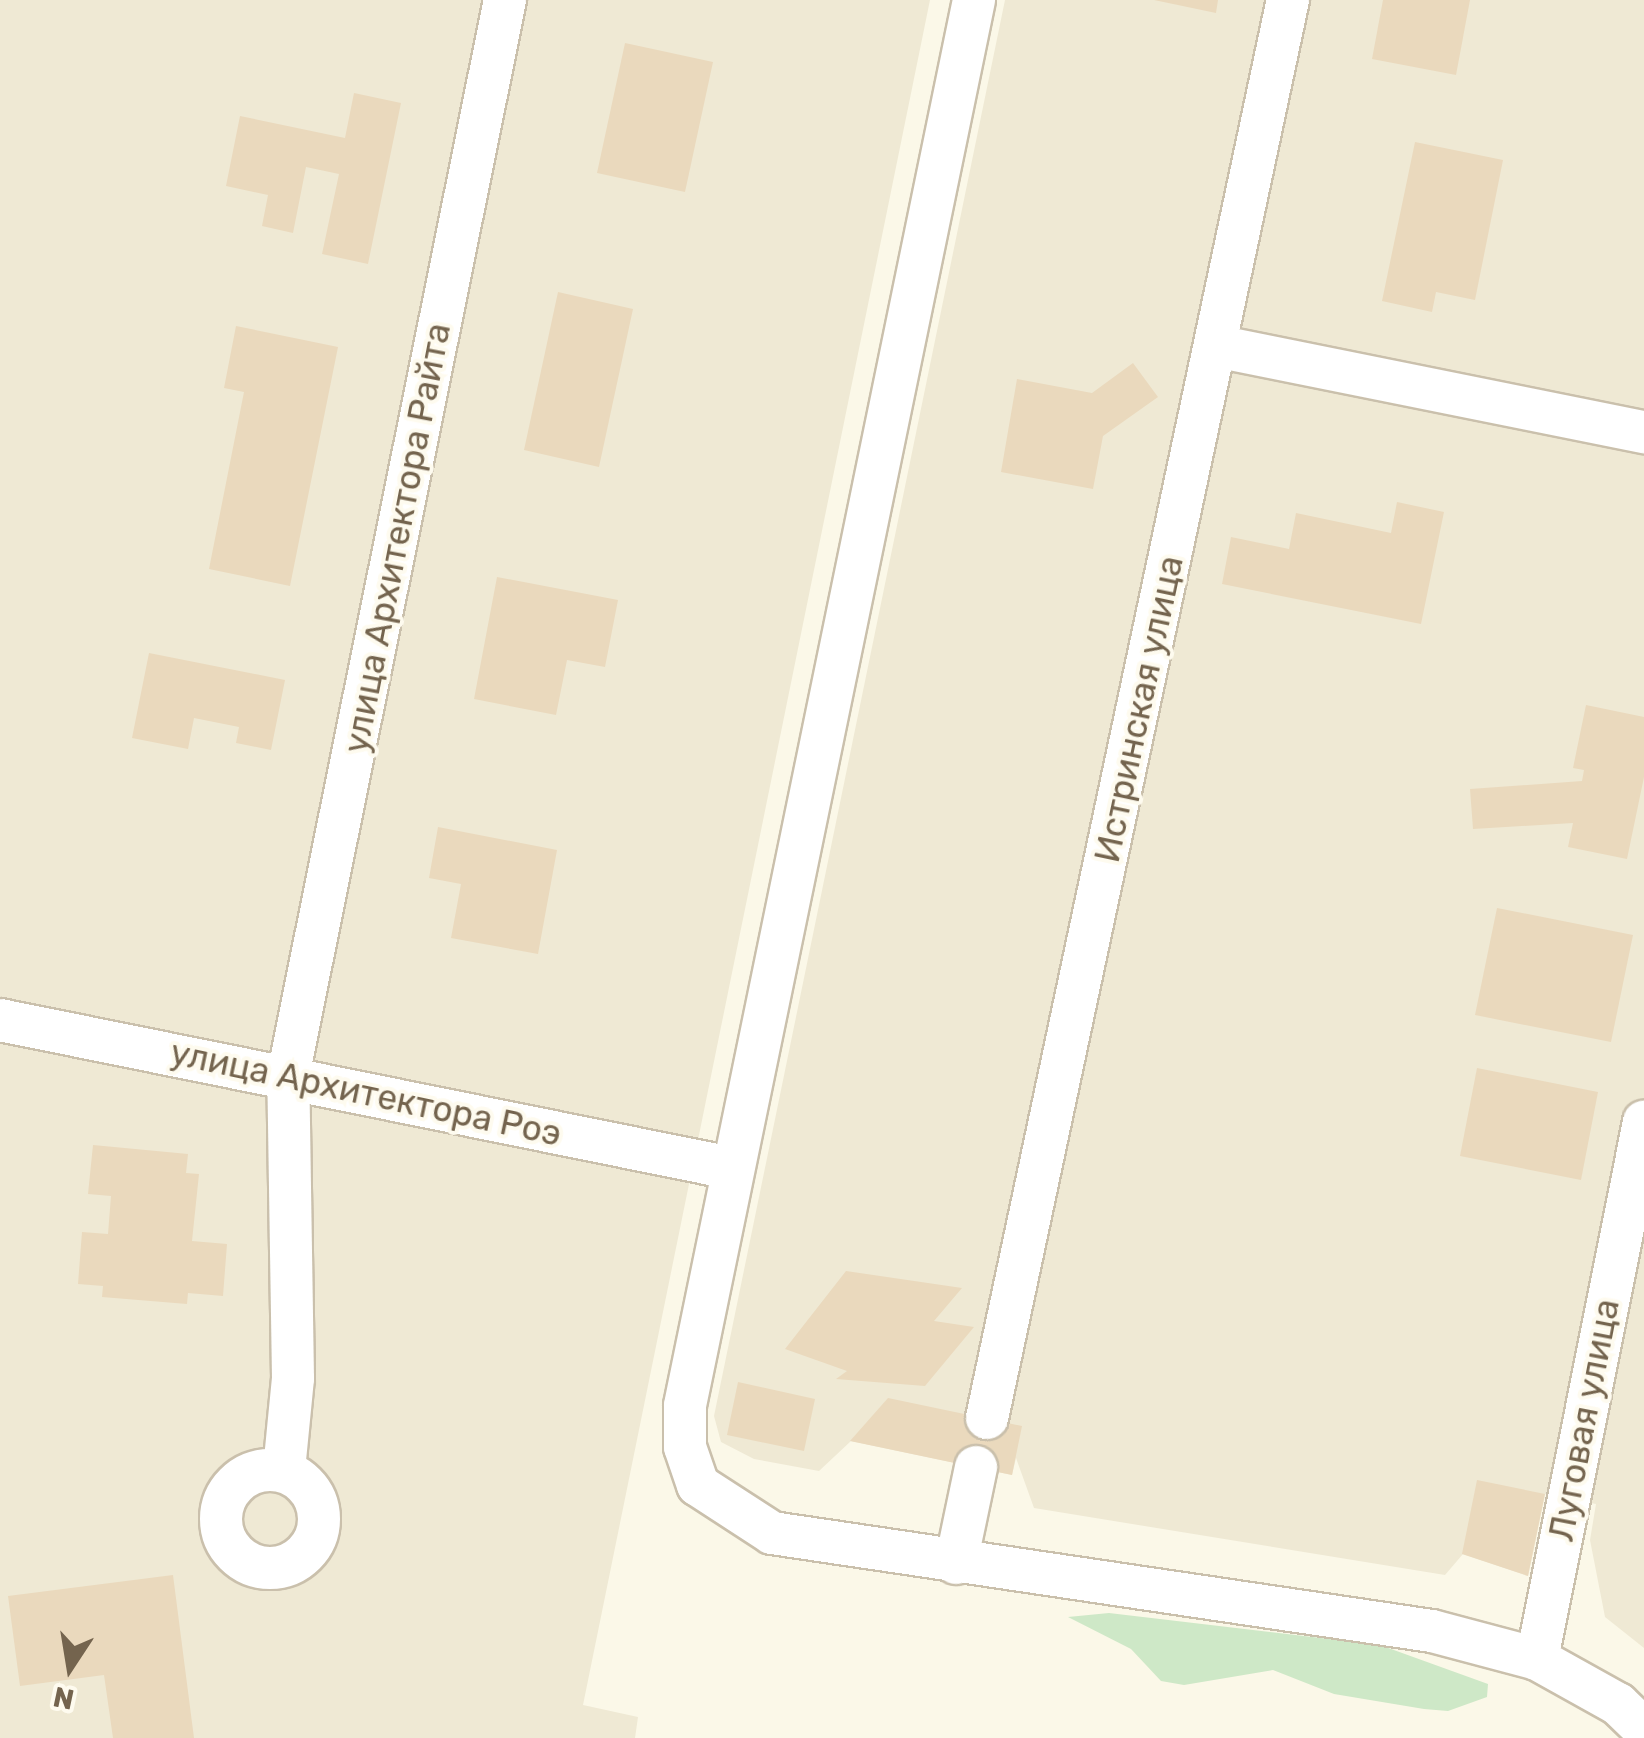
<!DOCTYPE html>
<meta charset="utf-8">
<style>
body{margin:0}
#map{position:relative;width:1644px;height:1738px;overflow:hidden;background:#fbf8e8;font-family:Rubik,sans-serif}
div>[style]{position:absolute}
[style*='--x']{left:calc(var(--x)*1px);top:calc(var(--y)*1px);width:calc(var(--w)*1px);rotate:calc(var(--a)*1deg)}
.residential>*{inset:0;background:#efe9d4}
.green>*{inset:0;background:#cee8c7}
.building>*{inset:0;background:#ead9bd}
.roads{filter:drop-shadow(2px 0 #cac0ac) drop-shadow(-2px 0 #cac0ac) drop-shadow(0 2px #cac0ac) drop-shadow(0 -2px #cac0ac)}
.minor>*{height:42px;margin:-21px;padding:0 21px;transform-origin:21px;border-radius:21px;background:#fff}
.minor>.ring{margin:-21px;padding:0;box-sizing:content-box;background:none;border:42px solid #fff;border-radius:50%}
span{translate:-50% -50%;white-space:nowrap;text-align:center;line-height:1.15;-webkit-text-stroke:8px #fefbef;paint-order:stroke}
.street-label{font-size:35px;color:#74644e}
.north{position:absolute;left:20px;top:1618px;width:100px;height:100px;-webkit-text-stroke:8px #fefbef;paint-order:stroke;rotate:192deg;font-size:28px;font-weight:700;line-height:40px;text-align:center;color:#74644e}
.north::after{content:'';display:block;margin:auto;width:35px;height:45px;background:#74644e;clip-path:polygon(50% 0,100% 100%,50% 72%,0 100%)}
</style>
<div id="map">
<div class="residential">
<i style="clip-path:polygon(0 0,930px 0,583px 1705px,638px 1717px,635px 1738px,0 1738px)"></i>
<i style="clip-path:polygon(1005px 0,1644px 0,1644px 1648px,1605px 1617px,1590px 1540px,1596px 1504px,1545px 1494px,1528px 1576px,1463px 1554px,1445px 1575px,1034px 1508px,1016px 1458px,1012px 1475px,851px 1441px,819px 1471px,754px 1459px,721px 1442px,714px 1416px)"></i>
</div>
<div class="green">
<i style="clip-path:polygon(1109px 1613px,1380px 1645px,1488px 1684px,1487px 1697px,1448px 1711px,1424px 1709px,1334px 1694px,1273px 1670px,1184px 1685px,1161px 1681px,1131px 1649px,1068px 1617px)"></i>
</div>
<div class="building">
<i style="clip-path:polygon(1154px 0,1218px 0,1216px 13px)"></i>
<i style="clip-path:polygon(1383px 0,1470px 0,1456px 75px,1372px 59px)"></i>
<i style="clip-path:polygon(625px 43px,713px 62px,685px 192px,597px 173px)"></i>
<i style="clip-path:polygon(354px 93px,401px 103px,368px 264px,322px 254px,339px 174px,306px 167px,293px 233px,262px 226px,268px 195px,226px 186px,240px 116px,345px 138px)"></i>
<i style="clip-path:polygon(1415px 142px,1503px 160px,1475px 300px,1436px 292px,1432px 312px,1382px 301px)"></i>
<i style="clip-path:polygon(558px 292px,633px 309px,599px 467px,524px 450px)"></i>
<i style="clip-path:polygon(236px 326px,338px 347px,290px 586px,209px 569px,244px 392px,224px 388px)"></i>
<i style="clip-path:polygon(1133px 363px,1158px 397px,1103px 436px,1093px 489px,1001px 472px,1017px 379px,1092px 393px)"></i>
<i style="clip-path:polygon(1397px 502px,1444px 512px,1421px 624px,1222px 584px,1231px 537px,1289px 549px,1296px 513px,1391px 533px)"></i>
<i style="clip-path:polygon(497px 577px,618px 600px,605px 667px,567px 660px,556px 715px,474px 699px)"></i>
<i style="clip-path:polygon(149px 653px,285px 680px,271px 750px,236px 743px,239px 727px,194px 718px,188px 749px,132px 738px)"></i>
<i style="clip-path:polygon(1586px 705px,1644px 717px,1644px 777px,1627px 859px,1568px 847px,1573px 823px,1473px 829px,1470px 789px,1582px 781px,1584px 770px,1573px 768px)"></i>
<i style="clip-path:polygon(438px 827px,557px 850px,538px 954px,451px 938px,461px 884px,429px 878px)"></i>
<i style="clip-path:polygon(1497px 908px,1633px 935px,1611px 1042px,1475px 1015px)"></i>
<i style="clip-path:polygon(1477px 1068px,1598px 1092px,1581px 1180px,1460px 1156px)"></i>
<i style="clip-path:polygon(93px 1145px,188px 1154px,186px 1173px,199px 1174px,192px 1241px,227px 1244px,223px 1296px,188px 1293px,187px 1304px,102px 1297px,103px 1286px,78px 1284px,82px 1232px,108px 1234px,111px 1196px,88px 1194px)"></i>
<i style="clip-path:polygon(846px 1271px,962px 1288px,934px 1321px,974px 1327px,925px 1386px,836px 1379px,847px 1371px,785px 1349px)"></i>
<i style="clip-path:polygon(738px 1382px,815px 1399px,804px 1451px,727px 1435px)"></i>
<i style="clip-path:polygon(888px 1398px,1022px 1426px,1012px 1475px,850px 1441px)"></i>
<i style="clip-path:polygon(1477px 1480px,1545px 1494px,1528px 1576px,1462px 1554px)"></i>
<i style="clip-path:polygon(173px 1575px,194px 1738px,113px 1738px,104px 1675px,20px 1686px,8px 1596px)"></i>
</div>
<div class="roads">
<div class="minor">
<i style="--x:974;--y:0;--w:1435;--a:101.62"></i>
<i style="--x:685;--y:1406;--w:41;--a:90"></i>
<i style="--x:685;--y:1447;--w:40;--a:71.1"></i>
<i style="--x:698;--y:1485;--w:88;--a:33"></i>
<i style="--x:772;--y:1533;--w:667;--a:8.45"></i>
<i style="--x:1432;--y:1631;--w:109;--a:14.9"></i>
<i style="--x:1537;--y:1659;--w:93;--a:29.1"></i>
<i style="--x:1618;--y:1704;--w:36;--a:44"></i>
<i style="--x:1216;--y:346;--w:437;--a:11.4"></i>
<i style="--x:0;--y:1020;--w:746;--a:11.45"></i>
<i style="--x:987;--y:1418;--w:1450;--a:-78.02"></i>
<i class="ring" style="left:221px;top:1470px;width:56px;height:56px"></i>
<i style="--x:284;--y:1470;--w:92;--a:-84.4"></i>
<i style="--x:293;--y:1378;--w:302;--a:-90.9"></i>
<i style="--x:288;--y:1076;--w:1098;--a:-78.6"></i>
<i style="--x:956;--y:1563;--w:98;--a:-78.2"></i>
<i style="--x:1537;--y:1659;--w:548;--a:-78.73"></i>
</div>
</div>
<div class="street-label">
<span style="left:397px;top:538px;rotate:-79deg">улица Архитектора Райта</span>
<span style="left:1139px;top:709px;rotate:-78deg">Истринская улица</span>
<span style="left:366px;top:1093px;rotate:12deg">улица Архитектора Роэ</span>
<span style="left:1584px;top:1420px;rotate:-79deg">Луговая улица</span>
</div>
<div class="north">N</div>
</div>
